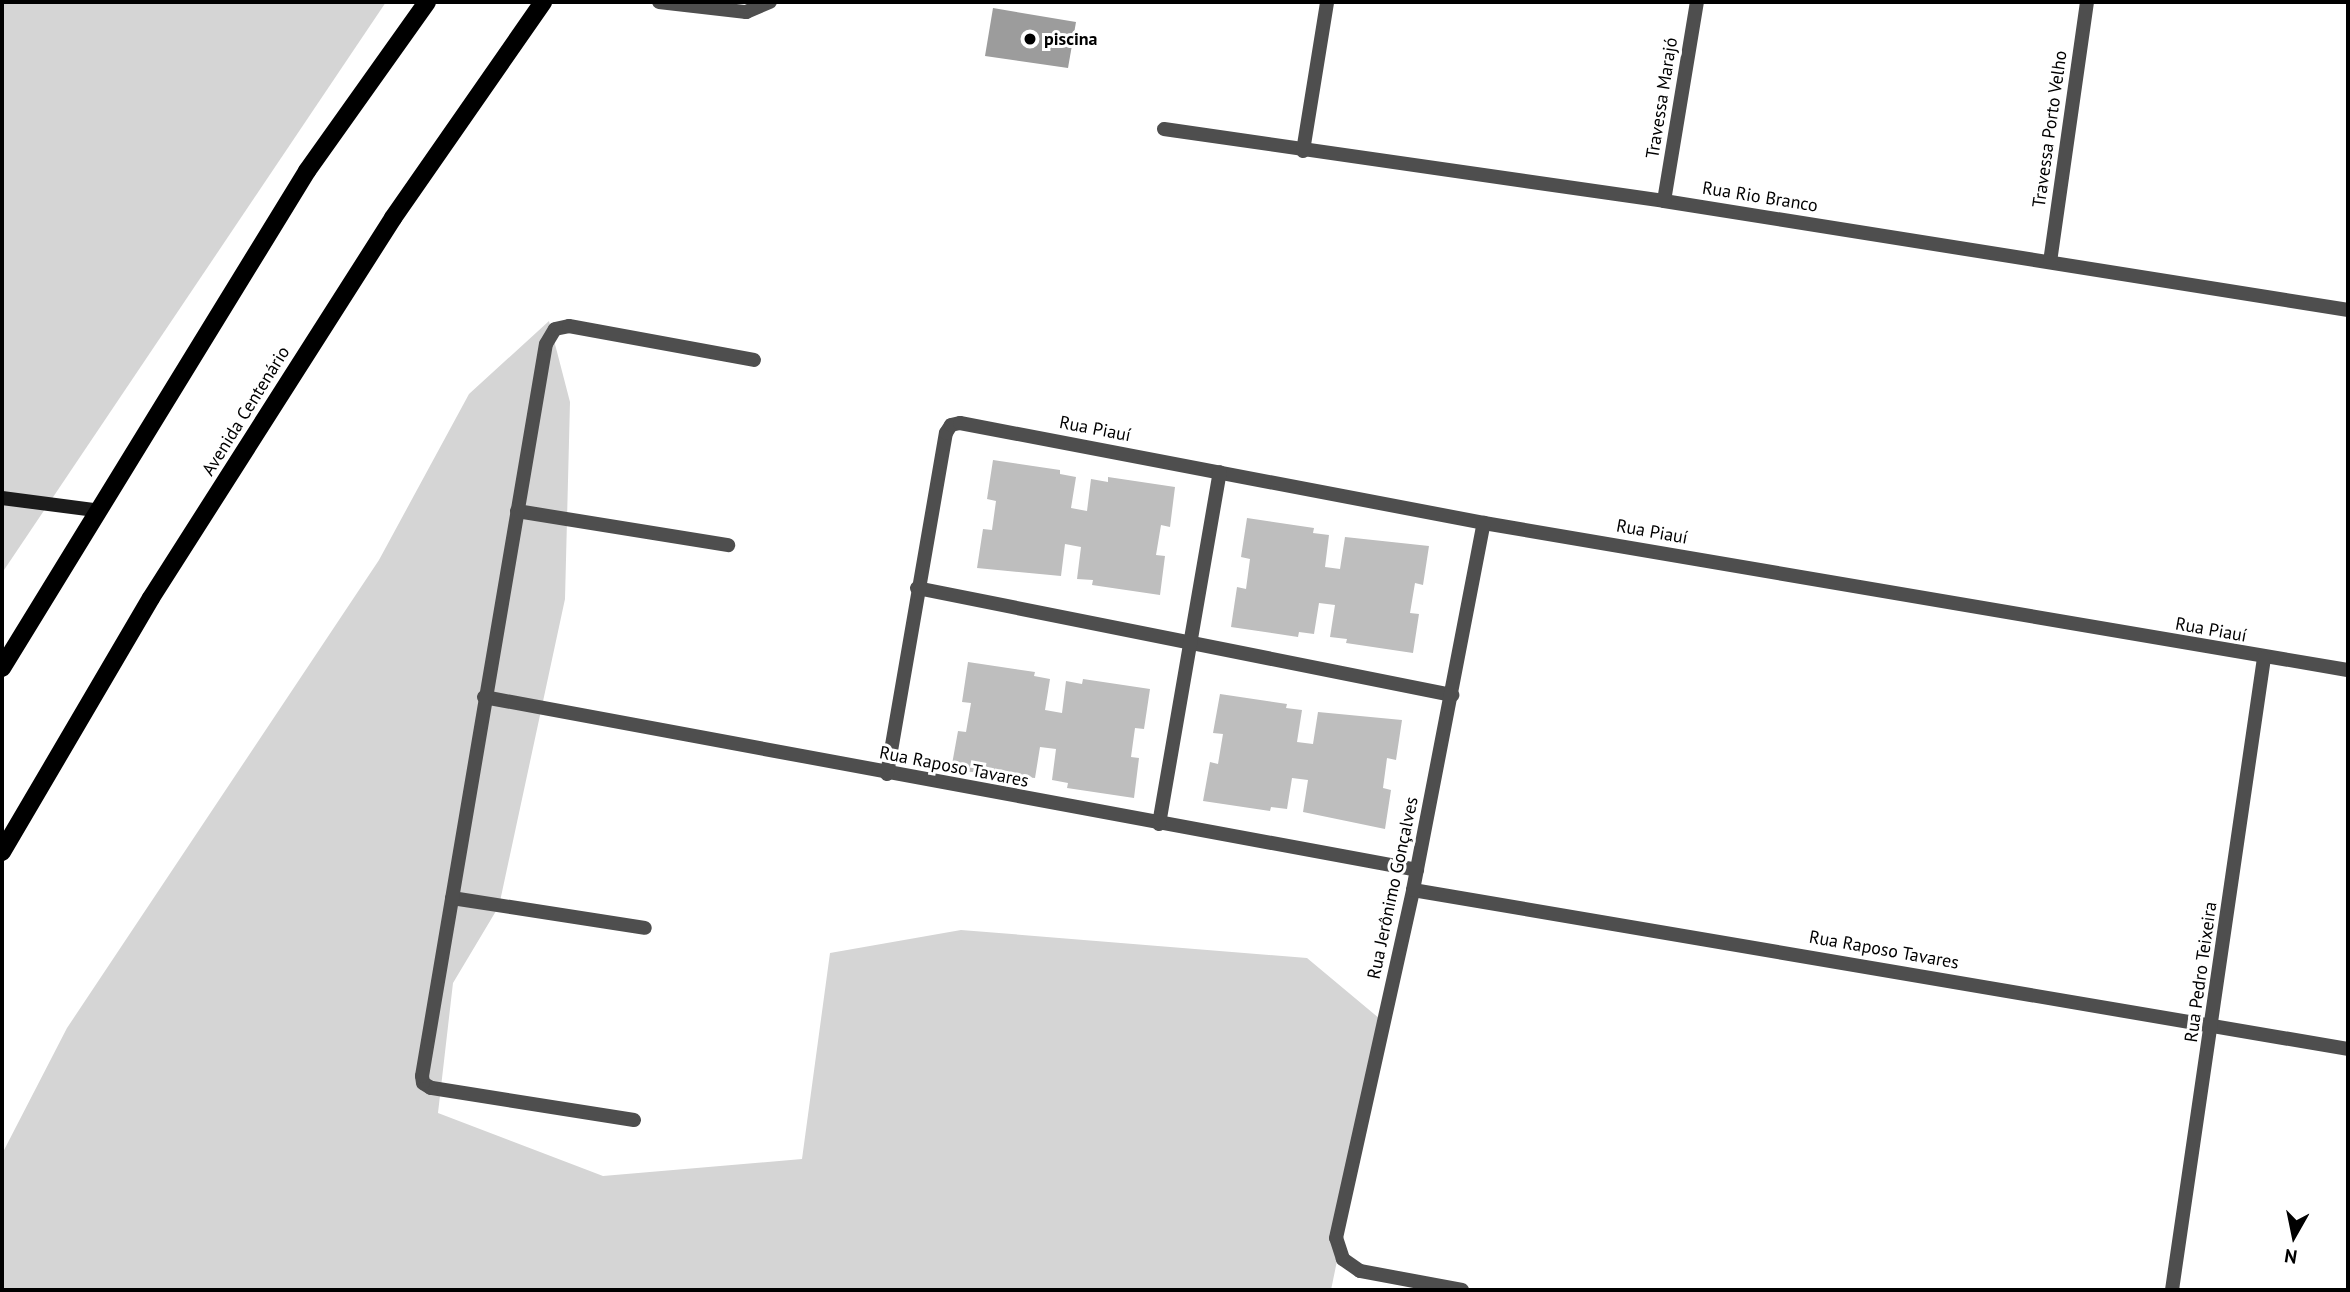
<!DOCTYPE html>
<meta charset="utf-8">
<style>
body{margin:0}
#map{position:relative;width:2350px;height:1292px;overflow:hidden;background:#fff;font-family:"PT Sans",sans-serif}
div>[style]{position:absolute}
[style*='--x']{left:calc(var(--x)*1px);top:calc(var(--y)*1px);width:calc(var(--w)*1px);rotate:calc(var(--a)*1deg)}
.green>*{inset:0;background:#d5d5d5}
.water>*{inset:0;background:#9c9c9c}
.building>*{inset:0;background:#bebebe}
.lane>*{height:14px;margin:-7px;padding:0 7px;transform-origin:7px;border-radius:7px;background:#4e4e4e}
.street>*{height:14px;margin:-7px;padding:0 7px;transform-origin:7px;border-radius:7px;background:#4e4e4e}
.secondary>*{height:14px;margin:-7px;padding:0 7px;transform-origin:7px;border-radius:7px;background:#1b1b1b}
.primary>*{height:18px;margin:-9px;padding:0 9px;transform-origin:9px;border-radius:9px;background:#000}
.dots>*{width:19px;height:19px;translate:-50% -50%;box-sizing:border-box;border:4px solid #fff;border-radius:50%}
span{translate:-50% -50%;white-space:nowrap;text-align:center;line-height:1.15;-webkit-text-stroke:6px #fff;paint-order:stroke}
.poi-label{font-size:18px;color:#000;font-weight:700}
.left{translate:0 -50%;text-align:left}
.street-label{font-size:18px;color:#000}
.frame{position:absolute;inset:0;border:4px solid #000;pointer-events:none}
.north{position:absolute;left:2259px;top:1201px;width:70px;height:70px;-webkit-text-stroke:5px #fff;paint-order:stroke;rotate:189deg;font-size:19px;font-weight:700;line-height:28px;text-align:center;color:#000}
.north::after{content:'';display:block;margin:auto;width:24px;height:32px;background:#000;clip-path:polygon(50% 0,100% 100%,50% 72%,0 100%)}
</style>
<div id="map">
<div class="green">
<i style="clip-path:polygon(2px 2px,386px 2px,2px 573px)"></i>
<i style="clip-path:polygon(549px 321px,570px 402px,565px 599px,499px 906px,453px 983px,438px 1113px,603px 1176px,802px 1159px,830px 953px,961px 930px,1307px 958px,1386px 1024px,1331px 1290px,2px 1290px,2px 1154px,67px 1028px,379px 560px,469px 394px)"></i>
</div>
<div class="water">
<i style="clip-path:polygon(993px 8px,1076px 22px,1068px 68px,985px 56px)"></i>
</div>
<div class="building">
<i style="clip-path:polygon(993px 460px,1060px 470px,1060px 474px,1076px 477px,1071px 508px,1087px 511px,1091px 479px,1108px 482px,1108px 477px,1175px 487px,1170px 527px,1161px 525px,1156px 555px,1165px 556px,1160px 595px,1092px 585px,1093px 580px,1077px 579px,1081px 547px,1065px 544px,1061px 576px,977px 568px,983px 529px,992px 530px,996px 501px,987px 499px)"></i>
<i style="clip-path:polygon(1247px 518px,1314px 528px,1313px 533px,1329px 535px,1325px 567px,1340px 569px,1345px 537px,1429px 546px,1423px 585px,1415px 583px,1410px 613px,1419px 614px,1413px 653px,1346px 643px,1347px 639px,1330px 637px,1335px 605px,1319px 603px,1314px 634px,1299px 632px,1298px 637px,1231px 627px,1237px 587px,1246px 589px,1250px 559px,1241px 557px)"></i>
<i style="clip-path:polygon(968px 662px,1035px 672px,1034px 676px,1050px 679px,1045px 710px,1062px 713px,1066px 681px,1082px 684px,1083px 679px,1150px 689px,1144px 729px,1135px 728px,1131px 757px,1139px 758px,1134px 798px,1067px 788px,1068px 783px,1052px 780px,1056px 749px,1040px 747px,1035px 778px,951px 770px,958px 731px,966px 732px,971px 703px,962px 702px)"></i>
<i style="clip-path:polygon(1220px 694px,1287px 704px,1286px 708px,1302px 710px,1297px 742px,1313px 744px,1318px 712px,1402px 720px,1396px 760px,1387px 758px,1383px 788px,1391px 790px,1385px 829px,1303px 812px,1308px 780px,1292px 778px,1287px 809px,1271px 807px,1270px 811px,1203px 801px,1210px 762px,1218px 764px,1223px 734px,1213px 733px)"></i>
</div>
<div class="lane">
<i style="--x:659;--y:2;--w:88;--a:6.6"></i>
<i style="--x:746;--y:12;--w:26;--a:-23"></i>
</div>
<div class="street">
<i style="--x:1164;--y:129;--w:505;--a:8.19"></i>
<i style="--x:1664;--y:201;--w:693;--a:9.05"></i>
<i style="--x:1303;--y:151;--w:151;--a:-80.8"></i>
<i style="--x:1664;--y:201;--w:202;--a:-80.6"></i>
<i style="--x:2050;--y:262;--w:263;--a:-81.9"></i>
<i style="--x:517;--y:511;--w:214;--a:9.2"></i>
<i style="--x:917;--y:588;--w:546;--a:11.31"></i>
<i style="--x:484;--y:697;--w:949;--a:10.5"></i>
<i style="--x:887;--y:774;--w:346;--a:-80.2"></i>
<i style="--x:946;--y:433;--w:9;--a:-58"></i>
<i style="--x:951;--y:425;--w:9;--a:-13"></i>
<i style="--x:960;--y:423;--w:533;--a:10.8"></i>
<i style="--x:1484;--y:523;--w:876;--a:9.66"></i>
<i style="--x:1159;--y:824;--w:357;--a:-80.2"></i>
<i style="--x:1413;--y:890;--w:948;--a:9.65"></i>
<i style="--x:452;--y:898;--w:195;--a:8.8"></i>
<i style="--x:634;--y:1120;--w:206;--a:-171"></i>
<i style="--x:431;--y:1088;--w:9;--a:-148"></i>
<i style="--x:423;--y:1083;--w:7;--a:-98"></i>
<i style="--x:422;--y:1076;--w:742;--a:-80.39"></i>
<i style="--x:546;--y:344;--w:17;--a:-59"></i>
<i style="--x:555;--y:329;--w:14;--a:-12"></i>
<i style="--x:569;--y:326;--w:188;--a:10.4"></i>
<i style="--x:1462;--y:1290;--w:104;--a:-169.4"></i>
<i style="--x:1360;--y:1271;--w:21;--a:-145"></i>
<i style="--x:1343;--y:1259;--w:22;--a:-108"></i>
<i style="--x:1336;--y:1238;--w:356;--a:-77.5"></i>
<i style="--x:1413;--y:890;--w:374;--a:-79.1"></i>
<i style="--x:2172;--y:1290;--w:639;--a:-81.72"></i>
</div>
<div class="secondary">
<i style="--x:2;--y:498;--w:94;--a:7.4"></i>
</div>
<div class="primary">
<i style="--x:2;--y:668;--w:583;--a:-58.46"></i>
<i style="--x:307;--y:171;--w:207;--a:-54.6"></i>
<i style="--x:2;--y:852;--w:294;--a:-59.6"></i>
<i style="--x:151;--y:598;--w:451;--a:-57.5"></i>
<i style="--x:393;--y:218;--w:263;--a:-55.2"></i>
</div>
<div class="dots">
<i style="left:1030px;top:39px;background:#000"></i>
</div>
<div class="poi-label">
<span class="left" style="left:1044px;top:39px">piscina</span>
</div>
<div class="street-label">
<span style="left:1662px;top:98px;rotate:-81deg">Travessa Marajó</span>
<span style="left:2050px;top:129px;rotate:-82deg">Travessa Porto Velho</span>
<span style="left:1760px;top:197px;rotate:9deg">Rua Rio Branco</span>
<span style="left:246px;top:411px;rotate:-58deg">Avenida Centenário</span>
<span style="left:1095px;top:429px;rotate:11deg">Rua Piauí</span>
<span style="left:1652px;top:532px;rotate:10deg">Rua Piauí</span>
<span style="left:2211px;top:630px;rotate:10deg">Rua Piauí</span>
<span style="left:954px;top:767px;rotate:11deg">Rua Raposo Tavares</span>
<span style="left:1393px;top:888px;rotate:-78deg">Rua Jerônimo Gonçalves</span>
<span style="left:1884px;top:950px;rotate:10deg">Rua Raposo Tavares</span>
<span style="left:2201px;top:972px;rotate:-82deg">Rua Pedro Teixeira</span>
</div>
<div class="frame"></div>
<div class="north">N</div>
</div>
